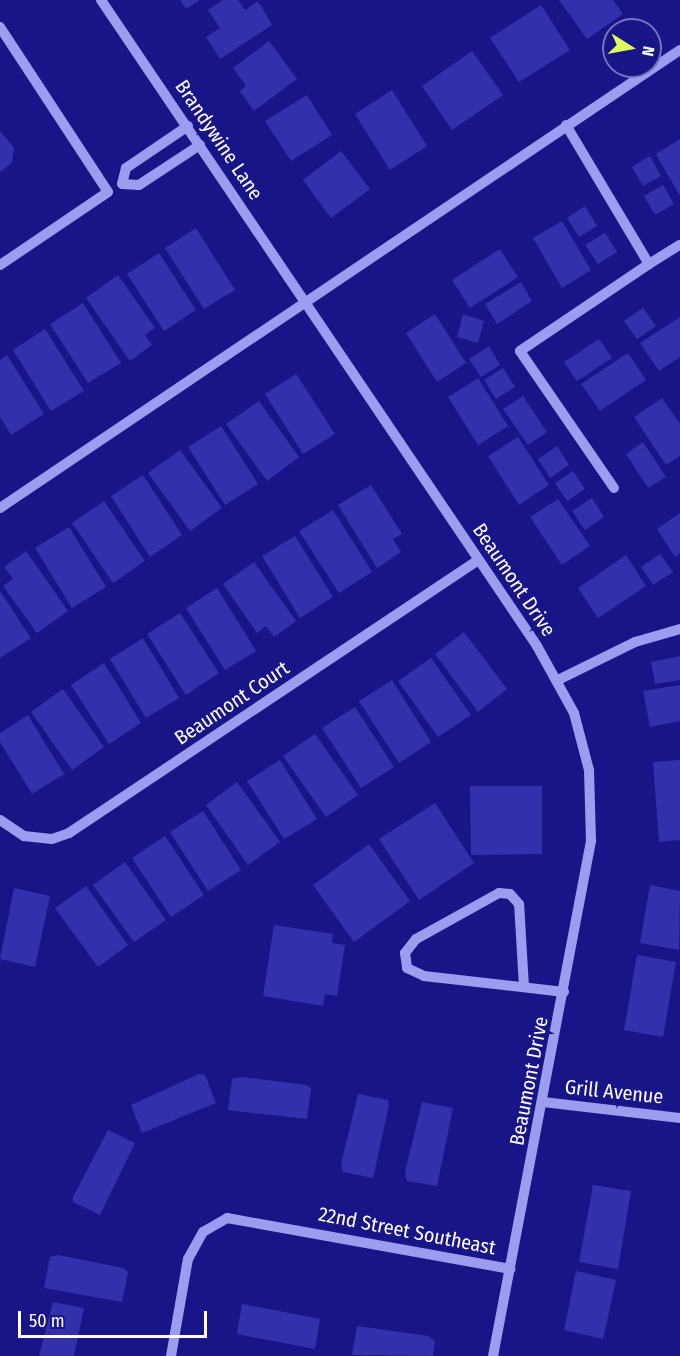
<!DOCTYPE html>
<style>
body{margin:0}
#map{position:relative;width:680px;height:1356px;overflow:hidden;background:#191588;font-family:"Fira Sans Condensed",sans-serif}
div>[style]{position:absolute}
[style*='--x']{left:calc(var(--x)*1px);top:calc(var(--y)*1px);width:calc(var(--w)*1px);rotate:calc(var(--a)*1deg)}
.building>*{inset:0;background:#3430ac}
.minor>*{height:10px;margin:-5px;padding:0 5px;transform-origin:5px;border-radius:5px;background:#9d9cef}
span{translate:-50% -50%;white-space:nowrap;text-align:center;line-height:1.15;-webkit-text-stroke:6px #191588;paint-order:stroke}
.street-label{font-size:20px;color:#fff}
.north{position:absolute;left:602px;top:18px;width:60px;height:60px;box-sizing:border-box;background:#191588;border:2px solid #7573b8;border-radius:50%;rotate:101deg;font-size:16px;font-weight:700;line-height:24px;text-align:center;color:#fff}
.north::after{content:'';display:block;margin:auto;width:21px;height:27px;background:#e1ff59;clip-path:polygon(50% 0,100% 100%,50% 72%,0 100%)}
.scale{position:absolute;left:18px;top:1311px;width:189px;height:27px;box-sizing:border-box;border:3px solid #fff;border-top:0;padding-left:8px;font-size:18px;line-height:21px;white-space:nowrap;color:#fff;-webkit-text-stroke:4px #191588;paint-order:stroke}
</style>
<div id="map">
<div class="building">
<i style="clip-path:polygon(180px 0,200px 0,186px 9px)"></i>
<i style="clip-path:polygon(223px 0,238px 0,245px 10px,258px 1px,272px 25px,220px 59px,206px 37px,220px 28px,208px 10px)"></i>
<i style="clip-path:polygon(559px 0,613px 0,623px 14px,587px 39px)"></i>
<i style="clip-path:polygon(541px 5px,570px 50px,519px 82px,490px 38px)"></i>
<i style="clip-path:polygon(269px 41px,297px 79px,254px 111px,240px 91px,246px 86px,233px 68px)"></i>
<i style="clip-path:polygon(472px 51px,503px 95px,452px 130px,422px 86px)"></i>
<i style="clip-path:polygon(392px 90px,427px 146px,390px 170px,355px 114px)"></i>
<i style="clip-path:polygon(307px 95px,332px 135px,291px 161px,265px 121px)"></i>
<i style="clip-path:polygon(0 131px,14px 148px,12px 163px,0 172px)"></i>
<i style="clip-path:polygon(680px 139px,680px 196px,656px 154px)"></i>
<i style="clip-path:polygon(341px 151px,370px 189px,331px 218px,303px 180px)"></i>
<i style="clip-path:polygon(650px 156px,661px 176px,643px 186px,632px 167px)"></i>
<i style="clip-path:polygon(663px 185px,674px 204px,655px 215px,644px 196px)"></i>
<i style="clip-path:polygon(585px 206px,597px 226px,579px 237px,567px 218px)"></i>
<i style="clip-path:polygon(562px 221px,591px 270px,562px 288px,533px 238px)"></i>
<i style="clip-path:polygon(196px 228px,235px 290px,204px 309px,165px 248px)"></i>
<i style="clip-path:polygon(605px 233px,617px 252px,598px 264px,585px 245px)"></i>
<i style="clip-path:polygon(500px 249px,518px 277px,470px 308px,452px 280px)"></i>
<i style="clip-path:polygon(159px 253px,196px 310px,164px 331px,127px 274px)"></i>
<i style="clip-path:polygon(118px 275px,155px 328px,145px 335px,152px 345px,130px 361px,86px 298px)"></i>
<i style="clip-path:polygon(521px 282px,532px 301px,497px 324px,485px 304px)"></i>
<i style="clip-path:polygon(83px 303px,121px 363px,88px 383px,50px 324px)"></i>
<i style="clip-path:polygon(643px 308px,656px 326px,637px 339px,624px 321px)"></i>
<i style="clip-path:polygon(435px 314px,466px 363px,437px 382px,406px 333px)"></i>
<i style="clip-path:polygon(463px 314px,484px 321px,478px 343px,457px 337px)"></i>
<i style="clip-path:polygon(680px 317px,680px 357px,659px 371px,640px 343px)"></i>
<i style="clip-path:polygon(45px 329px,84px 391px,51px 411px,13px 350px)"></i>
<i style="clip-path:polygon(599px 339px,612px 358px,577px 381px,564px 362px)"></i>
<i style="clip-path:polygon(489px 346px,500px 365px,481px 377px,469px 359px)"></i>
<i style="clip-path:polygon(628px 353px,646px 380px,600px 411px,581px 384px)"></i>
<i style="clip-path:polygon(7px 355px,44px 414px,11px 435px,0 417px,0 360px)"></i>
<i style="clip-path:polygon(503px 368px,515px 387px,496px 399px,484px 380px)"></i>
<i style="clip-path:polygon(296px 374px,335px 434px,303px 454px,265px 394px)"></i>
<i style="clip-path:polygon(478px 378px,508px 426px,478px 445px,448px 397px)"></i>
<i style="clip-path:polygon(523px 396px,547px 432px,528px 445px,503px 409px)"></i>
<i style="clip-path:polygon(662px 398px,680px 424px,680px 456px,666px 465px,634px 417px)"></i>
<i style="clip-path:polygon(259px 401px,299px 457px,267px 481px,226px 424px)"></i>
<i style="clip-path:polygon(221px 426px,258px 484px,225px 505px,188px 447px)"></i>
<i style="clip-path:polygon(518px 437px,549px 485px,519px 505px,488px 456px)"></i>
<i style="clip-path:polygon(643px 442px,666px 477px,648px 488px,626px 454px)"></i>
<i style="clip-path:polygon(557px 446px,569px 465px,550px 478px,538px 459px)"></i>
<i style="clip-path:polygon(180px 450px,222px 508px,190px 531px,148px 473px)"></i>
<i style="clip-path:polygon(573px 471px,585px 489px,567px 501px,555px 483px)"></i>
<i style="clip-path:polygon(143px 475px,182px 535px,150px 557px,111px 496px)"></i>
<i style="clip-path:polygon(371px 485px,402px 534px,393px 539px,401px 552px,377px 568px,338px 505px)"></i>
<i style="clip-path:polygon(592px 498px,604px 517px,585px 530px,572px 511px)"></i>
<i style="clip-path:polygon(558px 499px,590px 546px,562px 565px,530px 517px)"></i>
<i style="clip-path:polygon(104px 501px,145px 561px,113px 583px,72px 523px)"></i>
<i style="clip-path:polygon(333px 510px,372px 572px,339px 593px,299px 531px)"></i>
<i style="clip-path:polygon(680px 513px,680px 553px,675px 557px,657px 529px)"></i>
<i style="clip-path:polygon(69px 527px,106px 587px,72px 608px,35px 548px)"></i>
<i style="clip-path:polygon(295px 536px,333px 597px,300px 618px,262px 556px)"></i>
<i style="clip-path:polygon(26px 551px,68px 611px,37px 633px,3px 586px,13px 579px,4px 567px)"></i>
<i style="clip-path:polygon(660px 554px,673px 572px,653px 585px,641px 567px)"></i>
<i style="clip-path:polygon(626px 555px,646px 586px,598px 618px,578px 588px)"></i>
<i style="clip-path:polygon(254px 562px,296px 621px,274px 637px,266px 626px,257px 633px,223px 584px)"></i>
<i style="clip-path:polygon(217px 588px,256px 651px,225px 670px,186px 608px)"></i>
<i style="clip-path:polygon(0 591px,31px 638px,0 658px)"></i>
<i style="clip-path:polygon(180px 613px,219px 673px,186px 695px,147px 634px)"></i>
<i style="clip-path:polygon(464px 632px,507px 689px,478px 712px,435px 654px)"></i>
<i style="clip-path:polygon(143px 638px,179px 698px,146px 718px,110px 659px)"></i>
<i style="clip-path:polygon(680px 656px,680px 680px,655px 684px,651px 662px)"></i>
<i style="clip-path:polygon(431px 658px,471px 715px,438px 737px,398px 681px)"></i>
<i style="clip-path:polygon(104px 663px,141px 723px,109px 744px,71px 685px)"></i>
<i style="clip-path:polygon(392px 680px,431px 742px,399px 763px,359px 701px)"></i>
<i style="clip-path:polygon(680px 685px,680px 721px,650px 727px,643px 691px)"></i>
<i style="clip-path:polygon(63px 689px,104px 747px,72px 770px,31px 712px)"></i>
<i style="clip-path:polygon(355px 707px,394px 767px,361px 788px,322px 728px)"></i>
<i style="clip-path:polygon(28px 715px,64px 774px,32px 794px,0 742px,0 733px)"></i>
<i style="clip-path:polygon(315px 734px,358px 795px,326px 817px,283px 756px)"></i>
<i style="clip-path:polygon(280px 760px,317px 819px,284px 839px,247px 781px)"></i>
<i style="clip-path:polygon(680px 760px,680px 840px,659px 842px,653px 762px)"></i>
<i style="clip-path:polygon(237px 782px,280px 842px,248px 865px,206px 805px)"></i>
<i style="clip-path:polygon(470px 786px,542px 786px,542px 854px,471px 855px)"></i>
<i style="clip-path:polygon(435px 803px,474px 863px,419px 900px,379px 839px)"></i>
<i style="clip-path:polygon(203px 811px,241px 870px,208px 891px,170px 832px)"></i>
<i style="clip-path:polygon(165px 836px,204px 895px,171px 917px,132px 858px)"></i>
<i style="clip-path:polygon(369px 844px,410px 901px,354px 942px,313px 885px)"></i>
<i style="clip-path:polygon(125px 862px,166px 920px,134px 942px,93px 885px)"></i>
<i style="clip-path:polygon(650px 885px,680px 891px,679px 950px,640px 943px)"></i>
<i style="clip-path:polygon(86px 886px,128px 945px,98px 967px,55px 908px)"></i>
<i style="clip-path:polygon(14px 888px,50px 896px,35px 967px,0 959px)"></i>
<i style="clip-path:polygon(274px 925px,333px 934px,332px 943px,345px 945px,337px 996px,325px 994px,323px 1006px,263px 996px)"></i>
<i style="clip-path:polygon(637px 955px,676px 962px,663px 1037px,624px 1030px)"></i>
<i style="clip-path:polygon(199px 1074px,205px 1075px,216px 1103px,142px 1133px,131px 1105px)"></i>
<i style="clip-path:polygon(241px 1077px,306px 1085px,311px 1088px,307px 1119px,228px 1110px,232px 1079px)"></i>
<i style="clip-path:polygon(358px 1094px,388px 1100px,389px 1105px,373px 1178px,343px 1172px,341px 1164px)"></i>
<i style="clip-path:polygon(422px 1102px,453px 1108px,437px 1186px,407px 1181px,405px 1172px)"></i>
<i style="clip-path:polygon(108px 1130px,135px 1143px,100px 1215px,73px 1202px,73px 1197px)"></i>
<i style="clip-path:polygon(593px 1185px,631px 1191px,618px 1269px,579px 1262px)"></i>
<i style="clip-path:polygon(58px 1255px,123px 1268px,128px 1272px,122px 1302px,44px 1288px,50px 1257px)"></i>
<i style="clip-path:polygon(576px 1271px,616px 1280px,603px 1339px,564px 1330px)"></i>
<i style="clip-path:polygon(53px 1302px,84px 1308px,74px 1356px,39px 1356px)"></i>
<i style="clip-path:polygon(242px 1304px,320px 1319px,315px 1349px,237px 1334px)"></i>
<i style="clip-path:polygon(357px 1326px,428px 1336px,435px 1341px,433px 1356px,352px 1355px)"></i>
</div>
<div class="minor">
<i style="--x:101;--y:0;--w:779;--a:55.98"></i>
<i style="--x:537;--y:646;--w:77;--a:61.1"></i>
<i style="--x:574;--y:713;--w:59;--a:75.3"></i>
<i style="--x:589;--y:770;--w:71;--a:88.4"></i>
<i style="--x:591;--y:841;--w:524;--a:100.77"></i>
<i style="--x:0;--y:27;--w:197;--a:56.8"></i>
<i style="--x:108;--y:192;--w:130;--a:145.9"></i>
<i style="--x:566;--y:125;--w:162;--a:59.2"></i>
<i style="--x:649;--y:264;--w:36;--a:-32"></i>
<i style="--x:188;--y:126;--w:75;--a:145.9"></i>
<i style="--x:126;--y:168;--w:16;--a:104"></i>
<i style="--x:122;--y:184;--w:17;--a:3"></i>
<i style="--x:139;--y:185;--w:73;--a:-33.3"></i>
<i style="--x:614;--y:488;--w:166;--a:-124.5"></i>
<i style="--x:520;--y:351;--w:156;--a:-34"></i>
<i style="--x:0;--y:508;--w:820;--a:-33.96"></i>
<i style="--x:558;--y:680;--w:86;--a:-26.3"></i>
<i style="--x:635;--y:642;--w:47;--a:-16.1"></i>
<i style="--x:0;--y:820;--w:29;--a:34"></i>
<i style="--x:24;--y:836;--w:28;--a:6"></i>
<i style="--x:52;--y:839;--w:18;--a:-19"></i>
<i style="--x:69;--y:833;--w:492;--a:-33.7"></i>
<i style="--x:524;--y:987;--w:83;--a:-93.4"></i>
<i style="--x:519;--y:904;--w:13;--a:-132"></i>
<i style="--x:510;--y:894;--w:11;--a:-175"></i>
<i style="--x:499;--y:893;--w:95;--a:151"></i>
<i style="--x:416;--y:939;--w:18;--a:128"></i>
<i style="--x:405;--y:953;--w:15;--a:82"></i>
<i style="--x:407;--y:968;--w:19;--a:25"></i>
<i style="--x:424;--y:976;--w:141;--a:6.5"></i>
<i style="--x:543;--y:1102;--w:138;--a:6.7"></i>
<i style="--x:171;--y:1356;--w:98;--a:-80.1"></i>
<i style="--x:188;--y:1259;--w:31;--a:-61"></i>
<i style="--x:203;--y:1232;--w:28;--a:-30"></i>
<i style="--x:227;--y:1218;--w:288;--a:10.2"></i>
</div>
<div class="street-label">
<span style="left:219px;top:140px;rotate:56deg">Brandywine Lane</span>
<span style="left:514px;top:580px;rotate:56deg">Beaumont Drive</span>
<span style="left:232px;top:703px;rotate:-34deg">Beaumont Court</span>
<span style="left:529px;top:1081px;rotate:-79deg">Beaumont Drive</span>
<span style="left:614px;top:1092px;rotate:6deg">Grill Avenue</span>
<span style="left:407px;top:1231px;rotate:11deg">22nd Street Southeast</span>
</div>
<div class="north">N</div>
<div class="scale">50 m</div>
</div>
